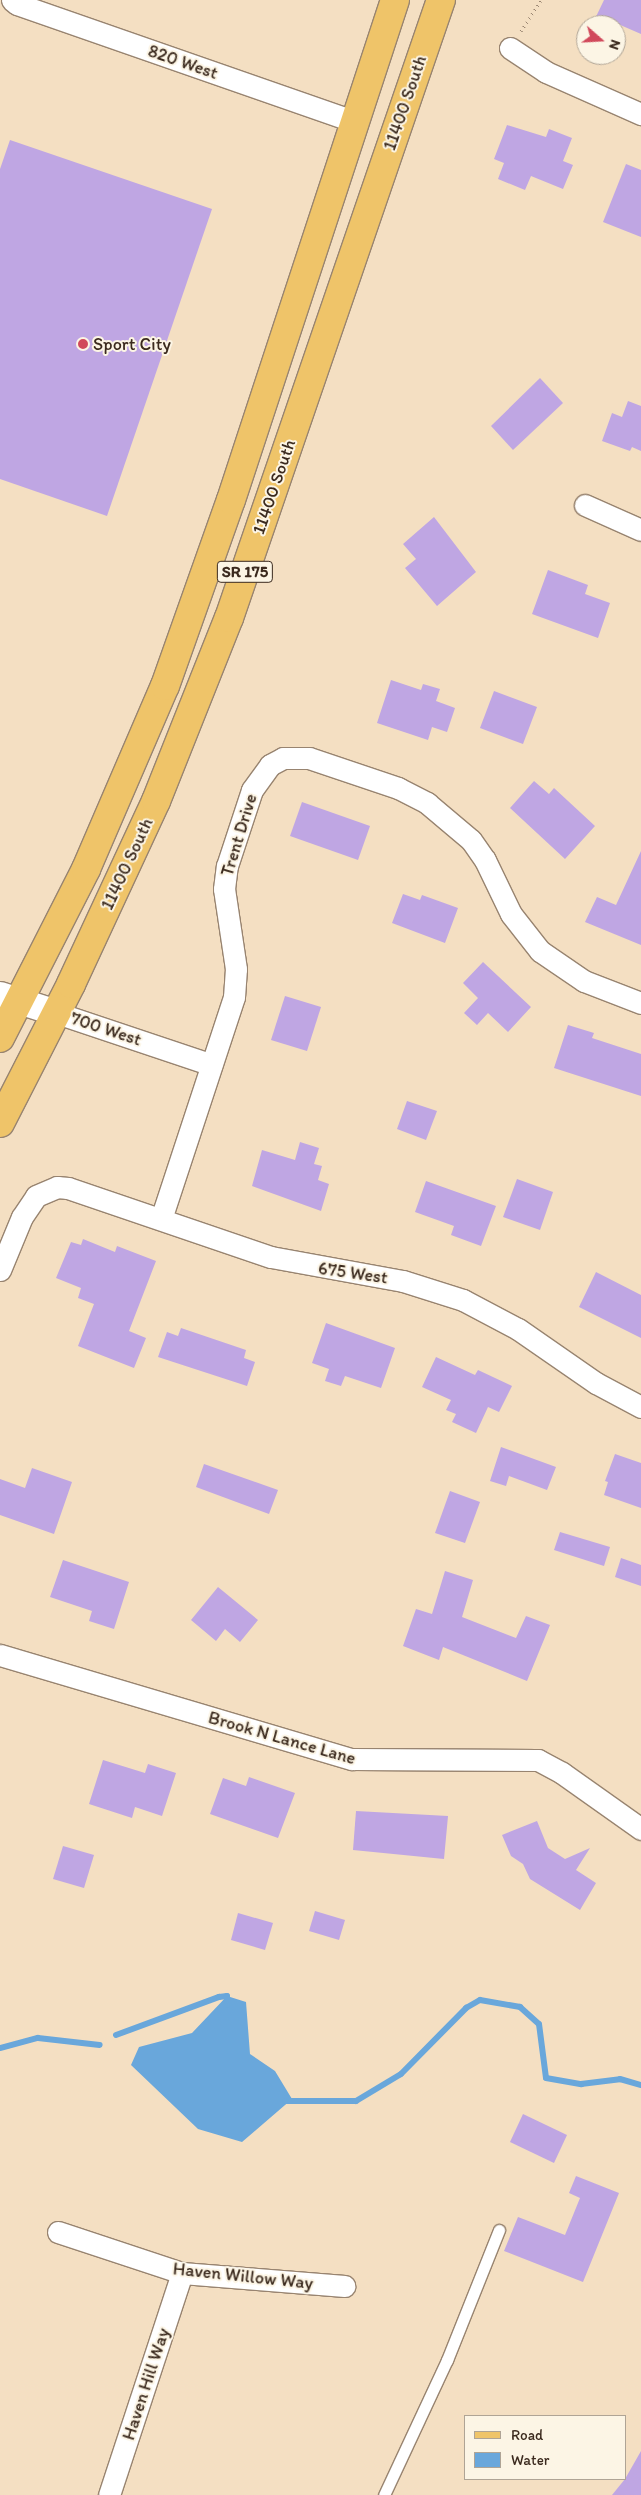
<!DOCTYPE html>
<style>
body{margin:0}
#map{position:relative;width:641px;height:2495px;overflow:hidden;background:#f4dfc2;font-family:Itim,sans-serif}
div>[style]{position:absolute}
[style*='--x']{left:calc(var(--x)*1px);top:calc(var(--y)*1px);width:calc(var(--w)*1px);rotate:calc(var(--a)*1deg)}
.water>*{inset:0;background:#69a7db}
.stream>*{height:6px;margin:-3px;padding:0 3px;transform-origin:3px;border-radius:3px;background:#69a7db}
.building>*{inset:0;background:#bfa6e3}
.path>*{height:3px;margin-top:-1.5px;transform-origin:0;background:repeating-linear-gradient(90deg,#988470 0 1px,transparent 0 5px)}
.roads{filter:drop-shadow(1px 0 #988470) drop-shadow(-1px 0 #988470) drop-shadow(0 1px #988470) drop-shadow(0 -1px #988470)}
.service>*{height:11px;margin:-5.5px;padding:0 5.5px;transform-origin:5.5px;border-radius:5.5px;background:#fff}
.minor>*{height:21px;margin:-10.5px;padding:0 10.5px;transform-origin:10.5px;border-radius:10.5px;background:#fff}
.tertiary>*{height:26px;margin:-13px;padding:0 13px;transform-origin:13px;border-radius:13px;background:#fff}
.primary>*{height:28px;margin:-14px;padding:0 14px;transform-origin:14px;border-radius:14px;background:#efc469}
.dots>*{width:14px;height:14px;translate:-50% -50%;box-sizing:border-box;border:2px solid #fcf5e5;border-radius:50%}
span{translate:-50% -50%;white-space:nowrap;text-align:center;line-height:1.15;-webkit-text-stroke:4px #fcf5e5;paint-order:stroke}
.shield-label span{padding:1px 4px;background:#fcf5e5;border:1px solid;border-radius:4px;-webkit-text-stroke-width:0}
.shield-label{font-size:16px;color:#3b2a1e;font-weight:700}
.street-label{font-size:18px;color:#3b2a1e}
.poi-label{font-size:18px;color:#3b2a1e}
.left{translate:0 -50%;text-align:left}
.legend{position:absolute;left:464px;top:2415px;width:162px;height:65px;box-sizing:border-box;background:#fcf5e5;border:1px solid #afa495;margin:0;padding:6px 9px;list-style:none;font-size:15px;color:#3b2a1e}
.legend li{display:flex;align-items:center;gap:10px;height:25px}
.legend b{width:25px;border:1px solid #afa495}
.north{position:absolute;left:576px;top:15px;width:50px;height:50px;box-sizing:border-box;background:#fcf5e5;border:1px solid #afa495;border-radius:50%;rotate:109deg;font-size:14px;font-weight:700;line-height:20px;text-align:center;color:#3b2a1e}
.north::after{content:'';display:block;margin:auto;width:18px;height:22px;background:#d1495b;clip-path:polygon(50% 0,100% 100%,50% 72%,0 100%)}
</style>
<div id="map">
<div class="water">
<i style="clip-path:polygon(227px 1996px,246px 2002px,250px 2054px,275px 2071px,292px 2099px,242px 2142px,198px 2129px,131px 2065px,139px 2047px,192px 2033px)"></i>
</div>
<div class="stream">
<i style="--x:116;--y:2035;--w:110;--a:-20.3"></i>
<i style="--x:219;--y:1997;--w:8;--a:-7"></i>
<i style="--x:227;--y:1996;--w:9;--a:90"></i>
<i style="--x:0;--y:2048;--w:39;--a:-15"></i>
<i style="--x:38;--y:2038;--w:62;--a:6.4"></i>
<i style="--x:285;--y:2101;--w:71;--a:0"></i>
<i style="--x:356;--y:2101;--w:52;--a:-31"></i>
<i style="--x:401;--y:2074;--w:93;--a:-45.4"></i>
<i style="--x:466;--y:2008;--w:16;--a:-30"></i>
<i style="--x:480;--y:2000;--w:41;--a:9.9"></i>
<i style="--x:520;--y:2007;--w:25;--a:42"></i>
<i style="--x:539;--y:2024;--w:54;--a:82.6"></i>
<i style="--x:546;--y:2078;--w:36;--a:10"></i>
<i style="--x:581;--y:2084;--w:39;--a:-7"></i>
<i style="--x:620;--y:2079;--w:22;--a:16"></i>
</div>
<div class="building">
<i style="clip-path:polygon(604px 0,641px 0,641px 34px,618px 24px,592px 25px)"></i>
<i style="clip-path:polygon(507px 125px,546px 137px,549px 129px,572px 138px,563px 161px,573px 165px,563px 189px,531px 176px,525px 190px,498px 179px,504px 163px,494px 159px)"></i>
<i style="clip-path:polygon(10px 140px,212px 209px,107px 516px,0 479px,0 169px)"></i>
<i style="clip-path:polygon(626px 164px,641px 170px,641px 237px,603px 222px)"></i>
<i style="clip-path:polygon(540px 378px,563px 403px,513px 450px,491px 426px)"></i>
<i style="clip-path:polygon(628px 401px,641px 406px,641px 451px,632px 447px,630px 451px,602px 441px,612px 413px,622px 417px)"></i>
<i style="clip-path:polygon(434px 517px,476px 572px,437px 606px,405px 568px,416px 559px,403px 544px)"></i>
<i style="clip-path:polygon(548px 570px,588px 585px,585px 594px,610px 603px,598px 638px,532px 614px)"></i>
<i style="clip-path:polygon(391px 680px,421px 690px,423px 684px,440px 689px,436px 701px,455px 708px,447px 732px,432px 727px,428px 740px,377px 723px)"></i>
<i style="clip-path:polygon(494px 691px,537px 707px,523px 744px,480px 728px)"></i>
<i style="clip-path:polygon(534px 781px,549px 794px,554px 788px,595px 826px,565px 859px,510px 808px)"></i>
<i style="clip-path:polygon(302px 802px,370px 826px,358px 860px,290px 836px)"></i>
<i style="clip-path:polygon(641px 851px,641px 945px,585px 922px,597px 897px,616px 905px)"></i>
<i style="clip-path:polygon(403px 894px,420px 900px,422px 895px,458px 908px,445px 943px,392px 923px)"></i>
<i style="clip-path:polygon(483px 962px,531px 1007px,508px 1032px,488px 1013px,477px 1025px,464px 1013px,478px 998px,463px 983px)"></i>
<i style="clip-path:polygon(285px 996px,321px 1007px,307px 1051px,271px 1040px)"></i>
<i style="clip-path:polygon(568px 1025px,594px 1033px,592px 1038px,641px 1054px,641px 1096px,554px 1068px)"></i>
<i style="clip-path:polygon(407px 1101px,437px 1111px,426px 1140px,397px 1129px)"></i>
<i style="clip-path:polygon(300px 1142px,319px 1148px,314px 1164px,322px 1166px,318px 1180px,329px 1184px,321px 1211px,252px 1186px,262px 1150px,295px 1160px)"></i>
<i style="clip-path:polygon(517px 1179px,553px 1192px,540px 1230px,503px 1217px)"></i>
<i style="clip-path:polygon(426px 1181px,496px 1206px,481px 1246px,451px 1235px,454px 1226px,415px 1212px)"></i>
<i style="clip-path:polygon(83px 1239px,115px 1252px,117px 1246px,156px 1261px,129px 1331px,146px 1338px,134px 1368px,78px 1346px,94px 1304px,78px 1298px,81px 1288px,56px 1278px,71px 1242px,81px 1245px)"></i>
<i style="clip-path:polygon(596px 1272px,641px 1295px,641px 1338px,579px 1307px)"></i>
<i style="clip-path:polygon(326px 1323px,395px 1348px,381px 1388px,345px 1376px,341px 1386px,325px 1381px,329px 1369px,312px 1363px)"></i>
<i style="clip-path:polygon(181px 1328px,246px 1350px,244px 1358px,255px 1362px,247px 1386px,158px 1357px,167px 1332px,178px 1336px)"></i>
<i style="clip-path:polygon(436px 1357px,475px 1375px,478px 1370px,512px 1386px,499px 1412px,488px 1407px,476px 1433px,452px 1422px,456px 1414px,446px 1410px,451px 1400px,422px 1387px)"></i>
<i style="clip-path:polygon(501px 1447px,556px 1467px,547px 1490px,509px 1476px,506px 1486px,490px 1481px)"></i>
<i style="clip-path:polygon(615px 1454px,641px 1463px,641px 1508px,604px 1495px,608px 1482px,605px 1481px)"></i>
<i style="clip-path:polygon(204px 1464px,278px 1490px,269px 1514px,196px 1487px)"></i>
<i style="clip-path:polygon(32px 1468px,72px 1482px,54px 1534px,0 1515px,0 1479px,25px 1488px)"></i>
<i style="clip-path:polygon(450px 1491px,480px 1502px,465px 1543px,435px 1533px)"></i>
<i style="clip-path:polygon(560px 1532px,610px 1547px,604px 1566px,554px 1550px)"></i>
<i style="clip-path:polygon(621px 1558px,641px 1565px,641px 1586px,615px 1577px)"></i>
<i style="clip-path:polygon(63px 1560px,129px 1582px,114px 1629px,89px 1621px,92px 1611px,50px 1597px)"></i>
<i style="clip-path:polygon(445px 1571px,473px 1580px,462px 1617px,516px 1638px,526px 1616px,550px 1625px,527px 1681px,443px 1647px,439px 1660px,403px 1646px,416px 1609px,432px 1614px)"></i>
<i style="clip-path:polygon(218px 1587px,258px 1620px,240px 1642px,225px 1629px,216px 1641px,191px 1620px)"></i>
<i style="clip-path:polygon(103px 1760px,145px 1773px,148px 1764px,176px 1773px,162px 1816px,135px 1807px,132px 1818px,89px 1804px)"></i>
<i style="clip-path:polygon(249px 1777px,295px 1793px,278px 1838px,210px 1814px,223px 1778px,246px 1786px)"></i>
<i style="clip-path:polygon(356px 1811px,448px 1816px,444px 1859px,353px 1850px)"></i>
<i style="clip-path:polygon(537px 1821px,548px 1848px,565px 1859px,590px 1848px,576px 1870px,596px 1883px,580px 1910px,530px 1879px,523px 1864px,511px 1856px,502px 1835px)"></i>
<i style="clip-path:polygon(63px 1846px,94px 1855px,84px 1888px,53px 1879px)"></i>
<i style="clip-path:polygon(315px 1911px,345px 1920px,339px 1940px,309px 1931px)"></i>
<i style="clip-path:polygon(238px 1913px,273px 1923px,265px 1950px,231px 1940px)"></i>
<i style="clip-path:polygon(523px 2114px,567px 2135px,554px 2163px,510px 2142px)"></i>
<i style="clip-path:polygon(576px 2176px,619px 2193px,583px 2282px,504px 2251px,518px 2217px,565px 2235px,580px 2198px,569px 2193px)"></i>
<i style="clip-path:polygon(641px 2451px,641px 2495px,612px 2495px,625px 2479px)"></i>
</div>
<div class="path">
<i style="--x:521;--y:31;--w:37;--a:-57"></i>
</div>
<div class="roads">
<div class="service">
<i style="--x:384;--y:2495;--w:149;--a:-65"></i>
<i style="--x:447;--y:2360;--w:140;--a:-68.2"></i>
</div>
<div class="minor">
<i style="--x:12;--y:0;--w:6;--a:39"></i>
<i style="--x:17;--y:4;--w:358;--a:19.2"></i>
<i style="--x:510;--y:48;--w:43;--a:33.7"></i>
<i style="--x:546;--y:72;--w:104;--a:23.9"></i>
<i style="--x:585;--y:505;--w:61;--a:24.1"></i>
<i style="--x:57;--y:1013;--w:163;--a:18.5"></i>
<i style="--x:161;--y:1219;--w:234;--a:-71.8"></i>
<i style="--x:234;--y:997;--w:28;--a:-86"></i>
<i style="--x:236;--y:969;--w:81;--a:-98.5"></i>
<i style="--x:224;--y:889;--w:23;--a:-83"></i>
<i style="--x:227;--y:866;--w:80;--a:-71.8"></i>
<i style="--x:252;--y:790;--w:31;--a:-54"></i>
<i style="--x:270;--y:765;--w:15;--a:-28"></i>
<i style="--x:283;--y:758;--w:26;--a:0"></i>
<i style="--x:309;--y:758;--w:94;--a:18.6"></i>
<i style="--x:398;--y:788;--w:33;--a:27"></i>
<i style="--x:427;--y:803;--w:57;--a:40.1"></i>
<i style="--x:471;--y:840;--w:24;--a:55"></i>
<i style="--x:485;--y:860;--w:60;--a:64.3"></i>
<i style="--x:511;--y:914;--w:47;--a:51.9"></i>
<i style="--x:540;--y:951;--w:53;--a:34.3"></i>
<i style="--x:584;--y:981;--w:61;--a:21.1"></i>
<i style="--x:0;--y:1270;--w:57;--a:-67.5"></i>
<i style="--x:22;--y:1217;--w:25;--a:-56"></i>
<i style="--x:36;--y:1196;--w:23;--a:-23"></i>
<i style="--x:57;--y:1187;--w:11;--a:5"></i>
<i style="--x:68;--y:1188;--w:214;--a:18.8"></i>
<i style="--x:271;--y:1257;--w:134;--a:10.3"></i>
<i style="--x:403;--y:1281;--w:63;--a:17.6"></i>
<i style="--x:463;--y:1300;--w:62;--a:27.8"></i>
<i style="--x:518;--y:1329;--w:95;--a:34.7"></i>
<i style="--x:596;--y:1383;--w:51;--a:28.1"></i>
<i style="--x:0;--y:1655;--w:367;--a:16.5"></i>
<i style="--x:352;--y:1759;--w:186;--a:0.3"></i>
<i style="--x:538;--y:1760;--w:27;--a:28"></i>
<i style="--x:562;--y:1773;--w:97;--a:35.3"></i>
<i style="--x:58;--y:2232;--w:131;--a:18.3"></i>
<i style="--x:182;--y:2273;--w:163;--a:4.6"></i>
<i style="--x:109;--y:2495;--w:234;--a:-71.8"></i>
</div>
<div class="tertiary">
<i style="--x:0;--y:995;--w:60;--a:17.5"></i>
</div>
<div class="primary">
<i style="--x:0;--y:1038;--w:190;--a:-63"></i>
<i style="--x:86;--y:869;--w:199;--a:-66.7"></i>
<i style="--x:165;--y:686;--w:197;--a:-70.5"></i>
<i style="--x:231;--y:500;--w:526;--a:-71.84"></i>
<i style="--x:0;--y:1123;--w:156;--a:-62.9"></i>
<i style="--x:71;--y:984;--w:202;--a:-65.1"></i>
<i style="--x:156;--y:801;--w:197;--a:-68.3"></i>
<i style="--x:229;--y:618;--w:653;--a:-71.07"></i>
</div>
</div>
<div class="dots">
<i style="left:83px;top:344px;background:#d1495b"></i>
</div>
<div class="shield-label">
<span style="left:245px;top:572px">SR 175</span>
</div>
<div class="street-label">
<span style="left:183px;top:62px;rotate:19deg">820 West</span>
<span style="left:405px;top:103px;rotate:-71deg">11400 South</span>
<span style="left:274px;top:487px;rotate:-71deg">11400 South</span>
<span style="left:239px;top:835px;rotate:-73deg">Trent Drive</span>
<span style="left:127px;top:864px;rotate:-65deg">11400 South</span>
<span style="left:106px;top:1029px;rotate:18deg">700 West</span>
<span style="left:353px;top:1273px;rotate:8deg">675 West</span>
<span style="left:282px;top:1738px;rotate:16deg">Brook N Lance Lane</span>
<span style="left:243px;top:2276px;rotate:6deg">Haven Willow Way</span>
<span style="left:146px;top:2384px;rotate:-72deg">Haven Hill Way</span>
</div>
<div class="poi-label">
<span class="left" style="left:93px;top:344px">Sport City</span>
</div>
<ul class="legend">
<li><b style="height:6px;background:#efc469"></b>Road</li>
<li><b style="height:14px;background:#69a7db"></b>Water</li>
</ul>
<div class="north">N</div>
</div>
